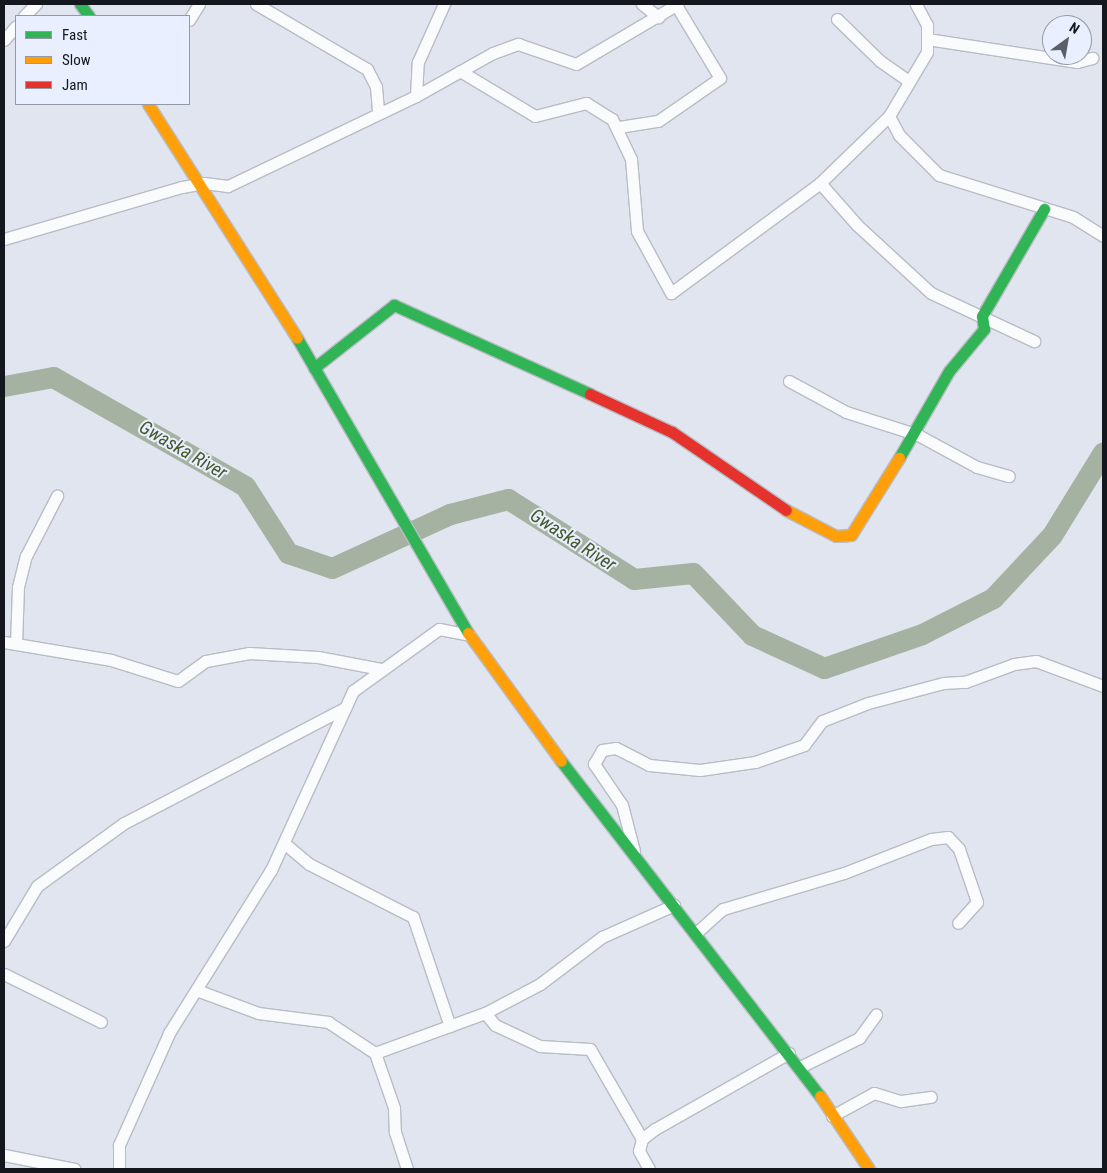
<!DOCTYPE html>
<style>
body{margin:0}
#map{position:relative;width:1107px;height:1173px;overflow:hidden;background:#e0e5ef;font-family:"Roboto Condensed",sans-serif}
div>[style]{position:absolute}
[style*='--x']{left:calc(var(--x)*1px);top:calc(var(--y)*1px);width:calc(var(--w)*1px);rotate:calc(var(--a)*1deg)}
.river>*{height:21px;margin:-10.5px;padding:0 10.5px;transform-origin:10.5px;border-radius:10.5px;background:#a5b1a1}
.roads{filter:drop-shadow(1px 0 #b8bcc4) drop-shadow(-1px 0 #b8bcc4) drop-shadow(0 1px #b8bcc4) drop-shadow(0 -1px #b8bcc4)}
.street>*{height:11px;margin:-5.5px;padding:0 5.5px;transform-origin:5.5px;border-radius:5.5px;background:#fafbfd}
.fast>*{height:11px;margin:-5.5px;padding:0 5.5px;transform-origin:5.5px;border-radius:5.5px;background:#30b455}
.slow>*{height:11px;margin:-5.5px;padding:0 5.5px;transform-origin:5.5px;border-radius:5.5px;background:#ff9f0a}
.jam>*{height:11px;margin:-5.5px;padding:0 5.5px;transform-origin:5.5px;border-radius:5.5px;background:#e5322d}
span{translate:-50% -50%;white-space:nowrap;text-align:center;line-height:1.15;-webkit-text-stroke:4px #e9effe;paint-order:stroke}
.water-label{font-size:19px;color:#455a2c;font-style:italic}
.frame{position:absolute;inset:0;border:5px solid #15171e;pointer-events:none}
.legend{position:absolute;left:15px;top:15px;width:175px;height:90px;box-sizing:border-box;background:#e9effe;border:1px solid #9499a4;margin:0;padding:6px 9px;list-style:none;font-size:15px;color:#15171e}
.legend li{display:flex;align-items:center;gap:10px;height:25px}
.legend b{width:25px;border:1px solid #9499a4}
.north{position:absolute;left:1042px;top:15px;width:50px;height:50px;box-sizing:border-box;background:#e9effe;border:1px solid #9499a4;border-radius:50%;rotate:32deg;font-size:14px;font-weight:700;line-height:20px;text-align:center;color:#15171e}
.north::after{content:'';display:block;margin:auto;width:18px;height:22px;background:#5c5f67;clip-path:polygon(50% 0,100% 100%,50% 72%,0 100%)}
</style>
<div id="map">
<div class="river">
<i style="--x:4;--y:386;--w:50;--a:-10.4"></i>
<i style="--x:53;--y:377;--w:221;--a:29.6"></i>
<i style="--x:245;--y:486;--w:80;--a:57.3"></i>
<i style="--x:288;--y:553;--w:46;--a:18.8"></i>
<i style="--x:332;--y:568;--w:130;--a:-24.6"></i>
<i style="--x:450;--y:514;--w:60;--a:-14.5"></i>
<i style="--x:508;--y:499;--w:149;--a:32.4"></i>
<i style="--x:634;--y:579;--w:59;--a:-5.8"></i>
<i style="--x:693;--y:573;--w:86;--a:46.4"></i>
<i style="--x:752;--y:635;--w:79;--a:24.6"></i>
<i style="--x:824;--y:668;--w:104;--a:-19.1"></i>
<i style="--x:922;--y:634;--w:80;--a:-26.9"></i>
<i style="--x:993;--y:598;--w:86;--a:-46.9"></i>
<i style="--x:1052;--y:535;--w:97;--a:-58.4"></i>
</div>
<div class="roads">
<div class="street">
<i style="--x:256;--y:4;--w:129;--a:30.4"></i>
<i style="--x:367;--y:69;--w:20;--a:63"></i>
<i style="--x:376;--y:87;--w:24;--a:85"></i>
<i style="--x:642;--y:4;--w:21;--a:39"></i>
<i style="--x:24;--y:16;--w:17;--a:-45"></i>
<i style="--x:837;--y:19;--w:60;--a:44.3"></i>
<i style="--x:880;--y:61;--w:35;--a:35"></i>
<i style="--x:189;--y:20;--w:19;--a:-58"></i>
<i style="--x:927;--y:39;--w:152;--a:8.7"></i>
<i style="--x:1077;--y:62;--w:16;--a:-15"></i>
<i style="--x:4;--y:40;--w:18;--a:-49"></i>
<i style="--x:460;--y:71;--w:87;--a:31"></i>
<i style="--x:535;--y:116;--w:53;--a:-14.3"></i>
<i style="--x:586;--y:103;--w:31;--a:32"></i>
<i style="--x:612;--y:119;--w:44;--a:64.6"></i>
<i style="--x:631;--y:159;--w:72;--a:85.2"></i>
<i style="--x:637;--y:231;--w:71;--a:61.3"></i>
<i style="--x:671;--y:293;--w:185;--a:-36.4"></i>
<i style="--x:820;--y:183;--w:96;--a:-44.2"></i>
<i style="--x:889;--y:116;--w:74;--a:-59.3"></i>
<i style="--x:927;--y:52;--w:27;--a:-90"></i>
<i style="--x:927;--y:25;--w:24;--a:-118"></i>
<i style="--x:416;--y:96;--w:34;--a:-87"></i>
<i style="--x:418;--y:62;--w:64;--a:-65.9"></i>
<i style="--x:889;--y:116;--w:21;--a:62"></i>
<i style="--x:899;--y:135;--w:57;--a:45"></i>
<i style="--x:939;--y:175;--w:140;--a:17.4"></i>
<i style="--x:1073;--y:217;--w:36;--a:32"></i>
<i style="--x:619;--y:127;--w:39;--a:-9"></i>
<i style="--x:658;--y:121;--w:75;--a:-34.7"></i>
<i style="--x:720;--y:78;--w:85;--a:-121.1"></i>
<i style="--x:820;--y:183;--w:56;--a:48.6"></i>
<i style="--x:857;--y:225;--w:100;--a:42.6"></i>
<i style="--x:931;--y:293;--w:114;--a:25"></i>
<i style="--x:4;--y:239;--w:185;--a:-16.3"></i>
<i style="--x:182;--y:187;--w:22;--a:-10"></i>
<i style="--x:204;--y:183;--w:24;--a:7"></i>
<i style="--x:228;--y:186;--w:208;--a:-25.6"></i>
<i style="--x:416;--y:96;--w:88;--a:-29.2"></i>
<i style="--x:493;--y:53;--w:27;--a:-20"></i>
<i style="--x:518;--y:44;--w:61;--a:19"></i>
<i style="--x:576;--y:64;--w:118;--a:-30.5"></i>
<i style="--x:789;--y:381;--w:65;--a:28.5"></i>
<i style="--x:846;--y:412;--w:76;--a:17.7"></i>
<i style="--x:918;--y:435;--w:67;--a:28.5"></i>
<i style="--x:977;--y:467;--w:33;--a:16"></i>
<i style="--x:4;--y:642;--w:109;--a:9.5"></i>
<i style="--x:111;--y:660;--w:70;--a:17.4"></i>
<i style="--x:178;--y:681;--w:34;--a:-36"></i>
<i style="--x:206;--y:661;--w:44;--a:-10.5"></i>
<i style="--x:249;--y:653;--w:69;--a:3.3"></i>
<i style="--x:318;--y:657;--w:64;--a:10.8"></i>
<i style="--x:16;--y:644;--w:57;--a:-88"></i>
<i style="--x:18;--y:587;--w:32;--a:-76"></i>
<i style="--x:26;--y:556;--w:68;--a:-62.7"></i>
<i style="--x:284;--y:843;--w:33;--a:40"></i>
<i style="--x:309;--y:864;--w:117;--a:27"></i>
<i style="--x:413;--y:917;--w:115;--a:71.3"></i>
<i style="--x:634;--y:851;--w:48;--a:-104.6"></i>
<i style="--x:622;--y:805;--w:50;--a:-124.3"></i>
<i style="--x:594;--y:764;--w:16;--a:-60"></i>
<i style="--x:602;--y:750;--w:14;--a:-8"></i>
<i style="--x:616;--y:748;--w:37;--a:27"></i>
<i style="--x:649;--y:765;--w:51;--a:5.6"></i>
<i style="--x:700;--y:770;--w:56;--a:-8.3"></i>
<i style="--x:755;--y:762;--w:52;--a:-19.1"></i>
<i style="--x:804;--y:745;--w:30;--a:-53"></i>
<i style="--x:822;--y:721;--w:49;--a:-21.4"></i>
<i style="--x:868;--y:703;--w:78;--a:-14.9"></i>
<i style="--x:943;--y:683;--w:22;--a:-3"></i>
<i style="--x:965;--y:682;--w:52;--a:-20.2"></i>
<i style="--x:1014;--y:664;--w:22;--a:-8"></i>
<i style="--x:1036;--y:661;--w:72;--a:20.5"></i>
<i style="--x:696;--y:933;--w:36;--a:-42"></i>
<i style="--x:723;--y:909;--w:126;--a:-16.6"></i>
<i style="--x:844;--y:873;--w:93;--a:-21.3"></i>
<i style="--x:931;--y:839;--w:17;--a:-7"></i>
<i style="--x:948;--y:837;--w:16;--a:47"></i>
<i style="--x:959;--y:849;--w:56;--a:71.2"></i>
<i style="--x:977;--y:902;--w:28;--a:132"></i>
<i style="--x:4;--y:941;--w:64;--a:-59"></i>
<i style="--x:37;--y:886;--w:107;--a:-35.9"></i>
<i style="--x:124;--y:823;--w:249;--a:-27.5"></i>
<i style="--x:4;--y:974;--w:108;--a:26.3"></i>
<i style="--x:199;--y:991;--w:63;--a:20.4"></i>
<i style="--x:258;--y:1013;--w:71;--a:7.3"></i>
<i style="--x:328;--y:1022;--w:56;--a:33.4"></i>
<i style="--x:375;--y:1053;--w:117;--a:-20"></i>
<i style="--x:485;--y:1013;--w:62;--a:-27.8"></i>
<i style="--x:540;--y:984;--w:78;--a:-37.2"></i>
<i style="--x:602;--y:937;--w:79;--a:-24"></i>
<i style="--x:485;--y:1013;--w:16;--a:50"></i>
<i style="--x:495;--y:1025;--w:50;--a:25"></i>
<i style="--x:540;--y:1046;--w:50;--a:3.4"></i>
<i style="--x:590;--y:1049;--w:104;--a:60"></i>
<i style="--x:375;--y:1053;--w:58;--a:70.9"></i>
<i style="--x:394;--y:1108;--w:24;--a:88"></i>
<i style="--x:395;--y:1132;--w:39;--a:72"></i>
<i style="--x:800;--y:1067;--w:66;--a:-26.2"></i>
<i style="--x:859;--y:1038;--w:29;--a:-54"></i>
<i style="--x:832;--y:1116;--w:48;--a:-28.7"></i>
<i style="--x:874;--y:1093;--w:28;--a:17"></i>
<i style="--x:901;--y:1101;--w:30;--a:-8"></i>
<i style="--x:4;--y:1155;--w:72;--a:11.2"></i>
<i style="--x:119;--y:1169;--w:24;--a:-90"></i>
<i style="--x:119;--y:1145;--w:123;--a:-65.9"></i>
<i style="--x:169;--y:1033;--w:192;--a:-58"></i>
<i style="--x:271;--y:870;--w:197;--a:-65.4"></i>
<i style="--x:353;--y:691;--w:106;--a:-35.8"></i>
<i style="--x:439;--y:629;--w:31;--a:11"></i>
<i style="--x:649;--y:1169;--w:21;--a:-119"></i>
<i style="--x:639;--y:1151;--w:12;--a:-76"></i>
<i style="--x:642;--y:1139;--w:16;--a:-38"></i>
<i style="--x:655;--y:1129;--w:154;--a:-29.6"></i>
</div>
<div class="fast">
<i style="--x:80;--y:4;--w:15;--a:53"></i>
<i style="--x:297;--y:338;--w:341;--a:59.9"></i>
<i style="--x:314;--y:368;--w:102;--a:-38.2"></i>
<i style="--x:394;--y:305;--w:215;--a:24.4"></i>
<i style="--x:899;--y:458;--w:100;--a:-60.1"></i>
<i style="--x:949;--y:371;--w:55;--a:-50.2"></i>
<i style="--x:984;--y:329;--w:13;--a:-99"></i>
<i style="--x:982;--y:316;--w:124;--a:-59.9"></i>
<i style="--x:561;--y:761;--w:423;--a:52.3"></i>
</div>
<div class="slow">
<i style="--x:148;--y:104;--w:277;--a:57.5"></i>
<i style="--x:786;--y:510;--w:56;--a:27.5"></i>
<i style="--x:836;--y:536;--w:15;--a:-4"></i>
<i style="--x:851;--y:535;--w:91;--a:-58.1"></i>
<i style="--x:468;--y:633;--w:158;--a:54"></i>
<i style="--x:820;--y:1096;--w:88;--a:56.1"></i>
</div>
<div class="jam">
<i style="--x:590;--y:394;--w:90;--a:24.9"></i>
<i style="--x:672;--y:432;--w:138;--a:34.4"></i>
</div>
</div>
<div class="water-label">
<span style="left:183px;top:450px;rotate:30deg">Gwaska River</span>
<span style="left:573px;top:540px;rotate:33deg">Gwaska River</span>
</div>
<div class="frame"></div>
<ul class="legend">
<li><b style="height:6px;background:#30b455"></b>Fast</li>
<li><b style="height:6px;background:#ff9f0a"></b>Slow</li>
<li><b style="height:6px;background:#e5322d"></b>Jam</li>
</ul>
<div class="north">N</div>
</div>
